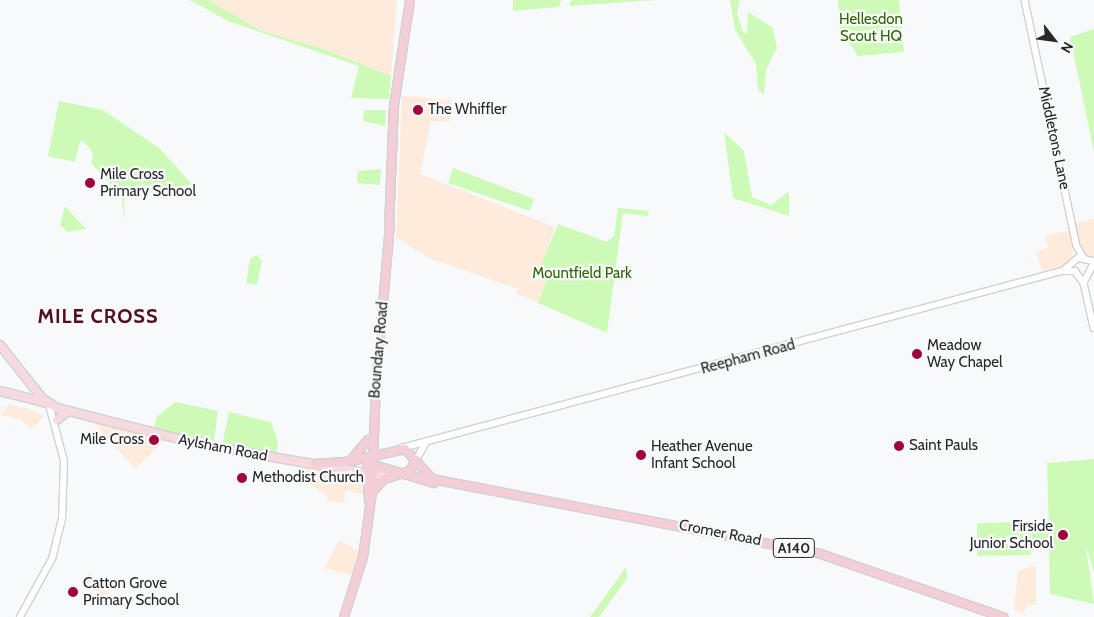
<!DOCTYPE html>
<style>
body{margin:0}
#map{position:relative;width:1094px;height:617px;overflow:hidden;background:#f7f9fa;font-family:Cabin,sans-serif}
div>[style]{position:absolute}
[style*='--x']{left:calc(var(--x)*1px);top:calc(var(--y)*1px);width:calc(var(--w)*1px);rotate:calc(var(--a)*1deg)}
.commercial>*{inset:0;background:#feebdb}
.green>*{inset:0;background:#cdfbb7}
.roads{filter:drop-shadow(1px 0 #d0d1d3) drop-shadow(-1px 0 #d0d1d3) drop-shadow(0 1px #d0d1d3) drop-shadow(0 -1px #d0d1d3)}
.tertiary>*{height:5.5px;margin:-2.75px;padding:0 2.75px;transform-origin:2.75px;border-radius:2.75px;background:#fff}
.primary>*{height:8px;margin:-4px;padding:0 4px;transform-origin:4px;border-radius:4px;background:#f7dae0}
.trunk>*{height:8px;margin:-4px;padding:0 4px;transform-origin:4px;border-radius:4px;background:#f4ced6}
.dots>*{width:14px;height:14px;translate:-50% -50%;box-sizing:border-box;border:2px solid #f7f9fa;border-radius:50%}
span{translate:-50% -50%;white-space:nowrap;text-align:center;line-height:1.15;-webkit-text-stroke:4.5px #f7f9fa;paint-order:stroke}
.shield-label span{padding:1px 4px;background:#f7f9fa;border:1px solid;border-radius:4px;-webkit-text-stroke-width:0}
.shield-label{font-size:14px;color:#282829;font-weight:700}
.park-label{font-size:15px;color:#306501}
.poi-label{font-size:15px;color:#282829}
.left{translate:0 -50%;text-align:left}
.right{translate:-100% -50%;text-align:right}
.street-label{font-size:15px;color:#282829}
.district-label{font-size:20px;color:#540e1f;font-weight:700;letter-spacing:1px}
.north{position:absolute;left:1029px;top:15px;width:50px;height:50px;-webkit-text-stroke:4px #f7f9fa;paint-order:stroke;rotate:120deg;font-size:14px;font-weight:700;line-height:20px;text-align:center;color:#282829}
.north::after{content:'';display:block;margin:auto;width:18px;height:22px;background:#282829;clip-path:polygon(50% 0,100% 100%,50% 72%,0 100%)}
</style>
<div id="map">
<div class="commercial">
<i style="clip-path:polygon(208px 0,397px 0,391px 76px,324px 49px,262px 31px)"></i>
<i style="clip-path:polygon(402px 96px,452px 100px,450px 122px,431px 121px,420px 174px,555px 227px,540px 270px,549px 274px,538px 302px,516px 294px,518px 289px,431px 259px,396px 237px)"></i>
<i style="clip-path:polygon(1094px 219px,1094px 258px,1092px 258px,1081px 252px,1074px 224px)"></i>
<i style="clip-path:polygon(1069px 230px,1073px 254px,1066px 265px,1042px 271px,1036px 251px,1048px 247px,1045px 236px)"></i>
<i style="clip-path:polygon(9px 404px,33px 410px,44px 417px,31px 429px,19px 419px,0 415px)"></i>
<i style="clip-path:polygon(91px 420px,163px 438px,163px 442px,135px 469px)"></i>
<i style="clip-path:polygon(303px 467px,360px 477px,364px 494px,346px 491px,344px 503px,326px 501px,327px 496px,301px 478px)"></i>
<i style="clip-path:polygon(339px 540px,359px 551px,353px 576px,324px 568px)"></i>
<i style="clip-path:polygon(1032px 566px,1036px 566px,1036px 605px,1028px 605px,1023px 613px,1014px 610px,1018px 571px)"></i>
<i style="clip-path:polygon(89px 572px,111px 590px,107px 595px,100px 595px,83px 580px)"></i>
</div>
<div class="green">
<i style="clip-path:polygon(190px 0,208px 0,262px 31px,324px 49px,391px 76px,389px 99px,351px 98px,359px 66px,228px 21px)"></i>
<i style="clip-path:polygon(513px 0,561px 0,559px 7px,513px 11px)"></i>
<i style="clip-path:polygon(571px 0,657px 0,569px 6px)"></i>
<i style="clip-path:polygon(730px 0,740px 0,737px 13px,743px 32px,747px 34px,748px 12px,773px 28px,777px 48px,766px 70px,764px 95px,758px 90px,756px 64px,735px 30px)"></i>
<i style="clip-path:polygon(838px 0,899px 0,904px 52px,858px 56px,840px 30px)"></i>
<i style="clip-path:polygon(1094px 29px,1094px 152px,1070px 37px)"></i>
<i style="clip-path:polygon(59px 101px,103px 110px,159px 148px,192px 184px,124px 197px,125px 220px,121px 195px,91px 163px,93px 153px,84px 142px,80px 141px,75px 162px,48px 156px)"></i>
<i style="clip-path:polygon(364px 110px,386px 110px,385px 126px,363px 121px)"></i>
<i style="clip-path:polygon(724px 132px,744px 151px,752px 197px,771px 205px,789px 191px,789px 216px,733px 198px)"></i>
<i style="clip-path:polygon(453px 168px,534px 199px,530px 211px,448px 183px)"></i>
<i style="clip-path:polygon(381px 169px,380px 185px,357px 183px,358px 171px)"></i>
<i style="clip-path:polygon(65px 206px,86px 229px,67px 232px,60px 225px)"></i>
<i style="clip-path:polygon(618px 208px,649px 211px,648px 216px,623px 213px,607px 333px,538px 303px,549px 274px,539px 270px,558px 224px,607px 242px,614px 236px)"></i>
<i style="clip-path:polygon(257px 255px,262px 261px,257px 285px,246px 283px,250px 259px)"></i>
<i style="clip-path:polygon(176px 402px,218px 411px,214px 441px,154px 429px,157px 416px)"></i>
<i style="clip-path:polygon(229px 412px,271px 422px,278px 442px,276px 453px,222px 445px)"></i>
<i style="clip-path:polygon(1094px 459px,1094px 572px,1086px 546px,1094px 604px,1050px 594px,1049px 548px,1033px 548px,1032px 530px,1049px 530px,1047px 463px)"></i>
<i style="clip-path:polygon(1031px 522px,1031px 555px,977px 556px,977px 523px)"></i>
<i style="clip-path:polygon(626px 567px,627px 578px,608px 605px,599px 617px,590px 617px)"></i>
</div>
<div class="roads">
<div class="tertiary">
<i style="--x:1025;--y:0;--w:251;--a:78.1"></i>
<i style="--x:1077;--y:246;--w:14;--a:60"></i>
<i style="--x:1094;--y:264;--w:21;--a:118"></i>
<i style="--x:1084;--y:283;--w:46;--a:77.5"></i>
<i style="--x:1064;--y:270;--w:18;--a:-41"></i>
<i style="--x:1078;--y:258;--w:16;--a:11"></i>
<i style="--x:402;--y:448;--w:683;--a:-15.01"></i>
<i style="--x:1062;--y:271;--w:13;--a:0"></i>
<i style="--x:1075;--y:271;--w:15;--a:53"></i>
<i style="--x:416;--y:460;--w:20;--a:-60"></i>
<i style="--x:20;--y:617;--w:66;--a:-61.1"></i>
<i style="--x:52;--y:559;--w:41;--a:-76"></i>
<i style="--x:62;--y:519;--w:58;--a:-88"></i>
<i style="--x:64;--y:461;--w:58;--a:-105"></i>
</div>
<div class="primary">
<i style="--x:0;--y:345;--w:68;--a:51.6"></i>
<i style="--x:42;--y:398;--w:18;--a:34"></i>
<i style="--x:57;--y:408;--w:155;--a:14.2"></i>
<i style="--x:207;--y:446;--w:187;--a:9.6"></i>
<i style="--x:0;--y:391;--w:49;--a:14.3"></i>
<i style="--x:57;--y:420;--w:14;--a:-39"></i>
</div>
<div class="trunk">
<i style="--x:389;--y:228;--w:122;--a:-87.7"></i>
<i style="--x:394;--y:106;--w:107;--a:-81.4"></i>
<i style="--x:367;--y:457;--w:44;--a:87.4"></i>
<i style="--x:351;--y:460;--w:26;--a:-50"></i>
<i style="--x:315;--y:464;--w:32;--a:-4"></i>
<i style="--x:347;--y:462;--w:59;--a:-12.6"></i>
<i style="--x:405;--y:449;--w:40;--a:48"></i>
<i style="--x:432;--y:479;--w:396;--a:10.9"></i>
<i style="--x:821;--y:554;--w:193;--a:19.1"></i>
<i style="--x:371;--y:464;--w:66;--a:16.8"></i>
<i style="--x:373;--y:491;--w:16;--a:-47"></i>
<i style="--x:384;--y:479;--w:27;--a:-17"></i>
<i style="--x:410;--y:471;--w:13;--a:-61"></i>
<i style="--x:344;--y:617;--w:63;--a:-72.4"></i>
<i style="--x:363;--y:557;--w:66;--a:-82.1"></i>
<i style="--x:372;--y:492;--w:108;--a:-87.9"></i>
<i style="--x:376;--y:384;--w:161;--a:-85"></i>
</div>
</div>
<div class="dots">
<i style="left:418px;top:110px;background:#a1023b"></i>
<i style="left:90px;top:183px;background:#a1023b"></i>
<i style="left:917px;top:354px;background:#a1023b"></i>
<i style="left:154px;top:440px;background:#a1023b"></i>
<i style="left:899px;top:446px;background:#a1023b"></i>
<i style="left:641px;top:455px;background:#a1023b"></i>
<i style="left:242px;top:478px;background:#a1023b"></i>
<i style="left:1063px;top:535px;background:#a1023b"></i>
<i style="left:73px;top:592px;background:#a1023b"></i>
</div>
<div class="shield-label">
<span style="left:794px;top:548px">A140</span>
</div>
<div class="park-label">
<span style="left:871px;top:28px">Hellesdon<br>Scout HQ</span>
<span style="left:582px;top:274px">Mountfield Park</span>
</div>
<div class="poi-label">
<span class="left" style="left:428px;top:110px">The Whiffler</span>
<span class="left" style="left:100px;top:183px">Mile Cross<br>Primary School</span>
<span class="left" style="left:927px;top:354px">Meadow<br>Way Chapel</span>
<span class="right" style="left:144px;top:440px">Mile Cross</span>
<span class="left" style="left:651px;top:455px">Heather Avenue<br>Infant School</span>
<span class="left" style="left:909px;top:446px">Saint Pauls</span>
<span class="left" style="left:252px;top:478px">Methodist Church</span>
<span class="right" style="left:1053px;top:535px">Firside<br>Junior School</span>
<span class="left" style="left:83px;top:592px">Catton Grove<br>Primary School</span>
</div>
<div class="street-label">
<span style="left:1054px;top:138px;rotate:78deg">Middletons Lane</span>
<span style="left:379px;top:350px;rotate:-85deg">Boundary Road</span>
<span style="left:748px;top:357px;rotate:-15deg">Reepham Road</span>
<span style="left:223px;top:448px;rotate:11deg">Aylsham Road</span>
<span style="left:720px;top:533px;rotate:11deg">Cromer Road</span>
</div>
<div class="district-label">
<span style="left:98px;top:316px">MILE CROSS</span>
</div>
<div class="north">N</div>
</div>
